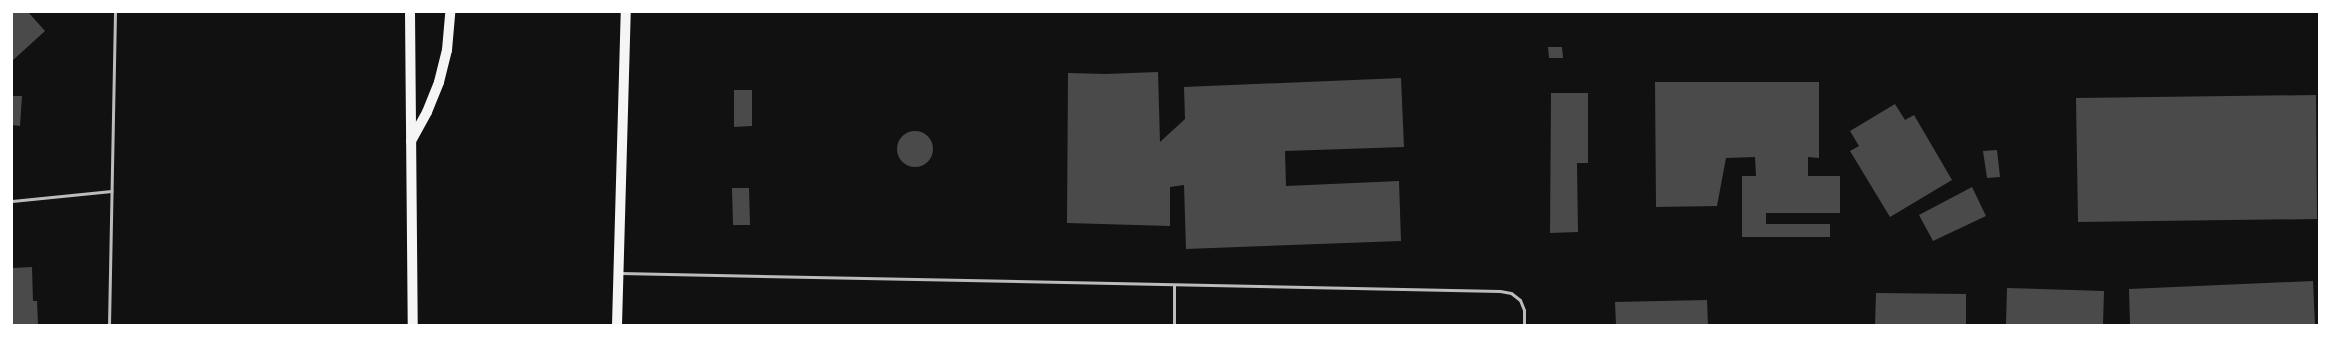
<!DOCTYPE html>
<style>
body{margin:0}
#map{position:relative;width:2331px;height:337px;overflow:hidden;background:#111;font-family:"PT Sans Narrow",sans-serif}
div>[style]{position:absolute}
[style*='--x']{left:calc(var(--x)*1px);top:calc(var(--y)*1px);width:calc(var(--w)*1px);rotate:calc(var(--a)*1deg)}
.building>*{inset:0;background:#4a4a4a}
.round{border-radius:50%}
.service>*{height:3px;margin:-1.5px;padding:0 1.5px;transform-origin:1.5px;border-radius:1.5px;background:#bcbcbc}
.primary>*{height:10px;margin:-5px;padding:0 5px;transform-origin:5px;border-radius:5px;background:#f5f5f5}
span{translate:-50% -50%;white-space:nowrap;text-align:center;line-height:1.15;-webkit-text-stroke:3px #fff;paint-order:stroke}
.frame{position:absolute;inset:0;border:13px solid #fff;pointer-events:none}
</style>
<div id="map">
<div class="building">
<i style="clip-path:polygon(12px 12px,30px 12px,29px 13px,45px 31px,12px 61px)"></i>
<i style="clip-path:polygon(1548px 47px,1562px 47px,1563px 58px,1549px 58px)"></i>
<i style="clip-path:polygon(1158px 72px,1160px 142px,1185px 119px,1184px 87px,1401px 78px,1404px 147px,1285px 151px,1286px 186px,1399px 181px,1401px 241px,1186px 249px,1184px 185px,1170px 187px,1170px 226px,1067px 223px,1068px 73px,1106px 74px)"></i>
<i style="clip-path:polygon(1655px 82px,1819px 82px,1819px 158px,1808px 157px,1808px 176px,1840px 176px,1840px 213px,1766px 213px,1766px 224px,1830px 224px,1830px 237px,1742px 237px,1742px 176px,1756px 176px,1755px 157px,1726px 158px,1717px 206px,1656px 207px)"></i>
<i style="clip-path:polygon(734px 90px,752px 90px,752px 126px,734px 127px)"></i>
<i style="clip-path:polygon(1551px 93px,1588px 93px,1588px 163px,1577px 163px,1578px 232px,1550px 233px)"></i>
<i style="clip-path:polygon(2316px 95px,2317px 219px,2078px 222px,2076px 98px)"></i>
<i style="clip-path:polygon(12px 96px,22px 96px,20px 126px,12px 125px)"></i>
<i style="clip-path:polygon(1895px 104px,1905px 120px,1914px 115px,1952px 180px,1890px 217px,1850px 151px,1859px 146px,1850px 131px)"></i>
<i class="round" style="left:897px;top:131px;width:36px;height:36px"></i>
<i style="clip-path:polygon(1997px 150px,2000px 177px,1987px 178px,1983px 151px)"></i>
<i style="clip-path:polygon(1972px 187px,1986px 216px,1933px 241px,1919px 215px)"></i>
<i style="clip-path:polygon(732px 188px,749px 188px,750px 225px,733px 225px)"></i>
<i style="clip-path:polygon(32px 267px,33px 301px,37px 301px,38px 325px,12px 325px,12px 268px)"></i>
<i style="clip-path:polygon(2313px 281px,2315px 325px,2130px 325px,2129px 289px)"></i>
<i style="clip-path:polygon(2007px 288px,2104px 291px,2103px 325px,2006px 325px)"></i>
<i style="clip-path:polygon(1876px 293px,1966px 294px,1966px 325px,1875px 325px)"></i>
<i style="clip-path:polygon(1707px 300px,1708px 325px,1616px 325px,1615px 302px)"></i>
</div>
<div class="service">
<i style="--x:12;--y:201;--w:100;--a:-5.7"></i>
<i style="--x:620;--y:273;--w:880;--a:1.17"></i>
<i style="--x:1500;--y:291;--w:11;--a:10"></i>
<i style="--x:1511;--y:293;--w:11;--a:38"></i>
<i style="--x:1520;--y:300;--w:11;--a:68"></i>
<i style="--x:1524;--y:310;--w:15;--a:90"></i>
<i style="--x:1174;--y:285;--w:40;--a:90"></i>
<i style="--x:109;--y:325;--w:313;--a:-88.9"></i>
</div>
<div class="primary">
<i style="--x:410;--y:12;--w:313;--a:89.5"></i>
<i style="--x:411;--y:141;--w:33;--a:-61"></i>
<i style="--x:427;--y:112;--w:32;--a:-68"></i>
<i style="--x:439;--y:82;--w:33;--a:-76"></i>
<i style="--x:447;--y:50;--w:38;--a:-85"></i>
<i style="--x:617;--y:325;--w:313;--a:-88.4"></i>
</div>
<div class="frame"></div>
</div>
